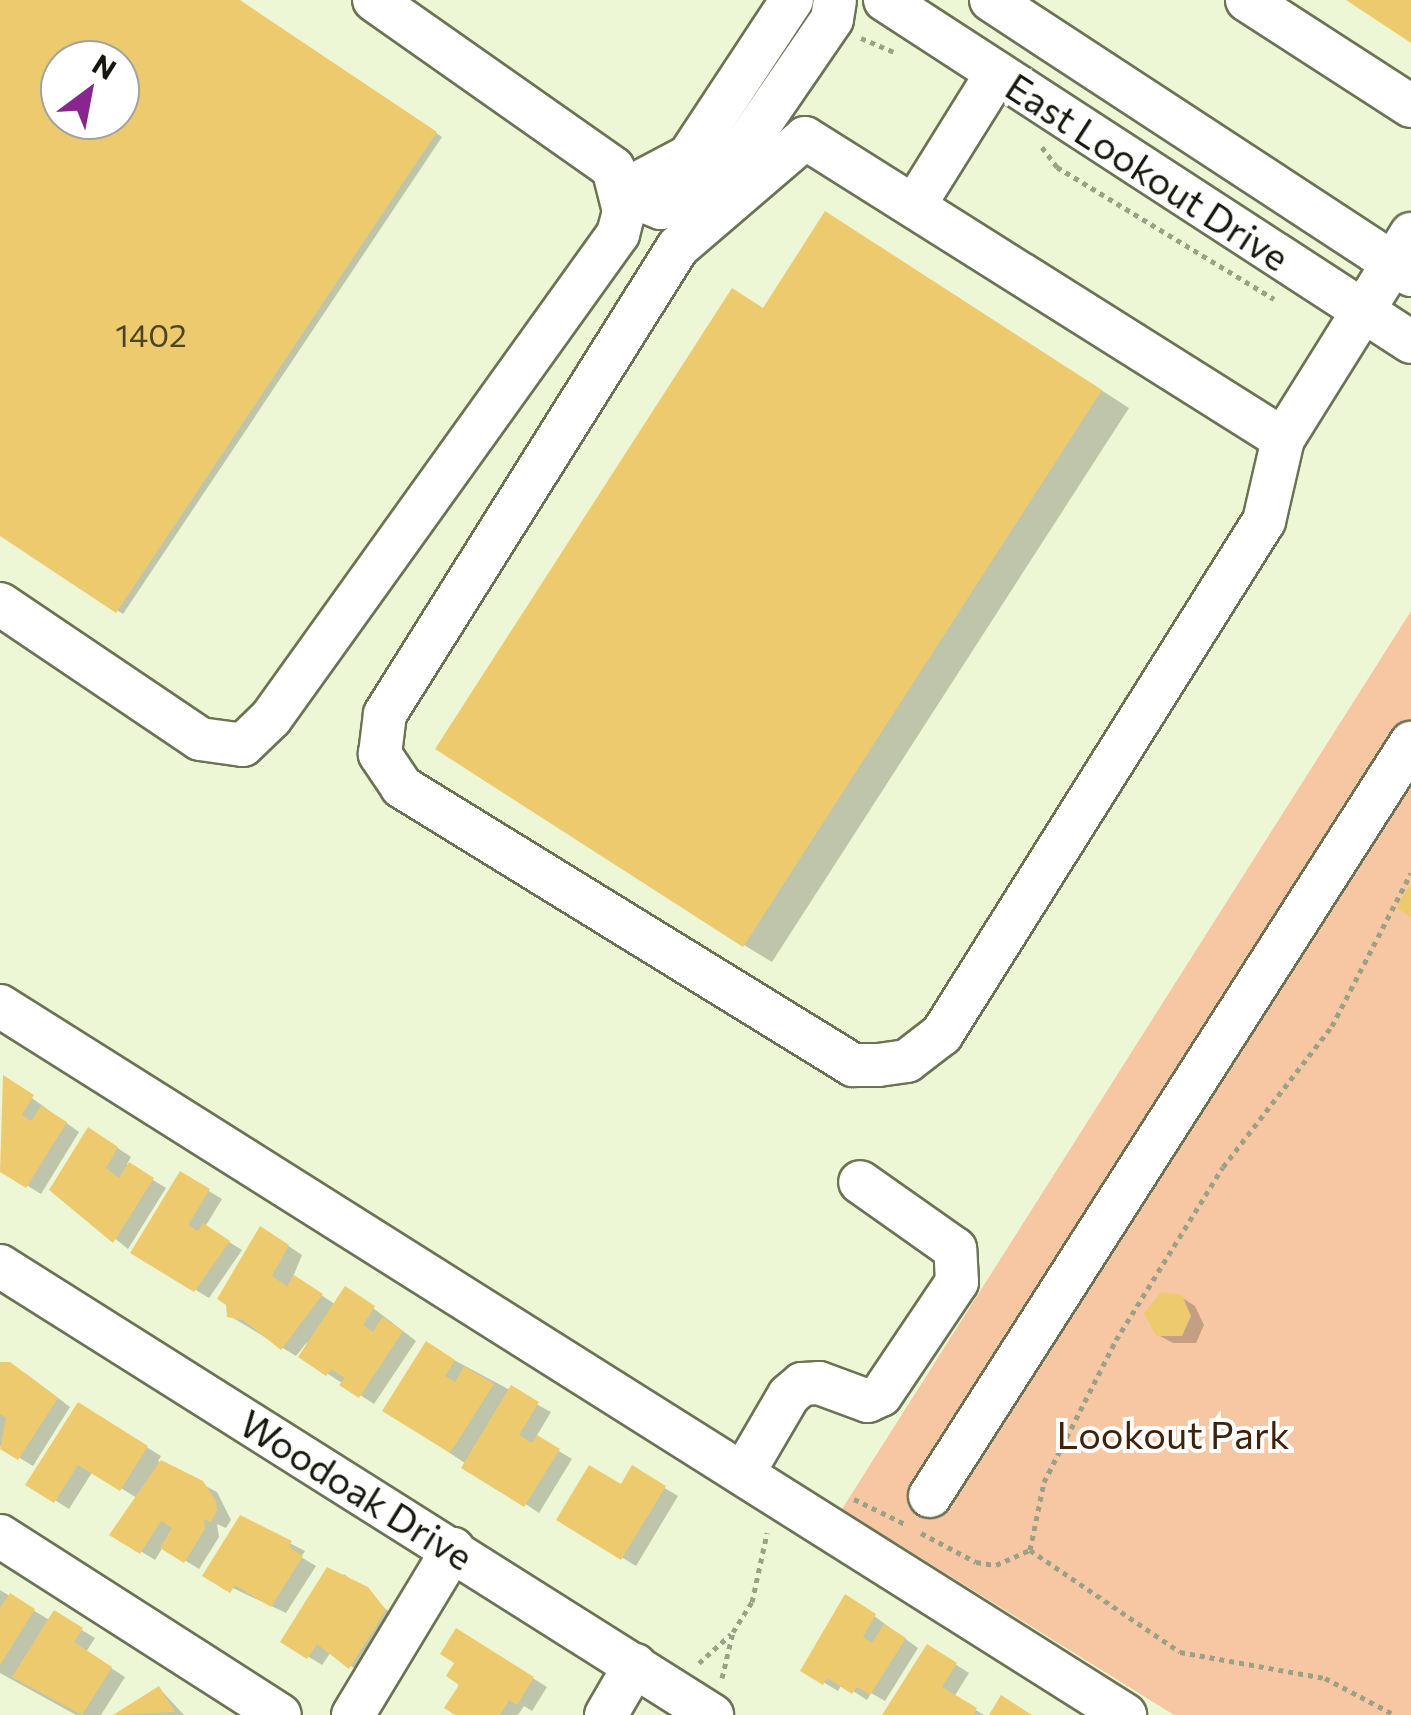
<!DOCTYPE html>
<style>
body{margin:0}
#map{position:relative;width:1411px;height:1715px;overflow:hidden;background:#eef7d5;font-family:Commissioner,sans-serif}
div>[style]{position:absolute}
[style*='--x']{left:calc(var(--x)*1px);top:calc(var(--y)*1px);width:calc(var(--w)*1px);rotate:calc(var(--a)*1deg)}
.green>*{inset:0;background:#f7c7a4}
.shadow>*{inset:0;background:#0003}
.building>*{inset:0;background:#eeca6f}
.path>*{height:5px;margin-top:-2.5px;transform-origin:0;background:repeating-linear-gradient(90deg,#9aa187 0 5px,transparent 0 10px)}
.roads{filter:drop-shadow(2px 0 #6c7355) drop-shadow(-2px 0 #6c7355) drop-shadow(0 2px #6c7355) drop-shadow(0 -2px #6c7355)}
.minor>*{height:42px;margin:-21px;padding:0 21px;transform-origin:21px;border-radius:21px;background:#fff}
span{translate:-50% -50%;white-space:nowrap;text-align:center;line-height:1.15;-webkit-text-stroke:8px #fff;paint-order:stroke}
.number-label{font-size:32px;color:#4b4425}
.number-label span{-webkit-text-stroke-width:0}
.street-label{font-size:38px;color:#15180c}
.park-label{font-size:38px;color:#402209}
.north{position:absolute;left:40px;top:40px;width:100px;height:100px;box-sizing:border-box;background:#fff;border:2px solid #a1a39e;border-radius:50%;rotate:32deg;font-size:28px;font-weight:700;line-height:40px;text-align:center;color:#15180c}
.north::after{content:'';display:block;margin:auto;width:35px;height:45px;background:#88258e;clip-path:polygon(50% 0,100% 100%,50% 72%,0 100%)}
</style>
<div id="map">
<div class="green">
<i style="clip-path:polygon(1411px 611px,1411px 1715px,1174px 1715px,842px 1509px)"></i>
</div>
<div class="shadow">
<i style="clip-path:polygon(evenodd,0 0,236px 0,442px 137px,123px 614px,0 533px,0 0,60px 60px,120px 60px,120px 120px,60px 120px,60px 60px)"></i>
<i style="clip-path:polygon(854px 231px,1129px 408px,772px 962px,744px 945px,764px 310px)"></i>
<i style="clip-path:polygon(4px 1078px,79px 1132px,41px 1194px,2px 1170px)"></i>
<i style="clip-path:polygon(103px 1138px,131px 1157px,127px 1164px,166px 1188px,128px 1249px,53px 1189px)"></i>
<i style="clip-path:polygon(181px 1174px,222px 1199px,205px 1227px,242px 1250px,209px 1298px,133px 1252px)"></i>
<i style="clip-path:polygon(275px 1237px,302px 1255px,288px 1289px,308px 1286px,336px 1305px,360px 1298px,416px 1341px,374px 1404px,302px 1357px,307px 1342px,296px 1356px,230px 1316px)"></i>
<i style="clip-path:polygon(1181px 1297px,1195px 1306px,1204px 1325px,1196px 1343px,1173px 1343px,1158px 1335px)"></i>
<i style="clip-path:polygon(441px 1353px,551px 1412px,536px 1437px,572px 1459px,539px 1513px,386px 1410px)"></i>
<i style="clip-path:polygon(0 1365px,25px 1373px,70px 1407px,33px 1466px,0 1446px)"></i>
<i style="clip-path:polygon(78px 1405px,161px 1456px,158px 1461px,217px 1492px,231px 1520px,226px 1528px,217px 1524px,219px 1537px,199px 1569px,163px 1547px,155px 1560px,113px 1534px,137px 1498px,93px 1471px,69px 1509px,29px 1484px)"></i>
<i style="clip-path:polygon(633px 1469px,678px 1496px,636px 1566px,559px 1519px,622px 1487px)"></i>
<i style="clip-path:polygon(241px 1518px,305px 1551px,301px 1557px,316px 1566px,286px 1613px,205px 1575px)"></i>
<i style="clip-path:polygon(344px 1574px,399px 1620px,364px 1675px,331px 1652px,322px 1665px,283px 1641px)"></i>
<i style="clip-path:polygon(0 1590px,51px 1621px,55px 1614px,95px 1638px,86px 1652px,125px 1677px,101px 1715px,76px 1715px,0 1673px)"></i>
<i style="clip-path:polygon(859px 1605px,918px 1648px,885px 1701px,871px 1693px,867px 1700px,842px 1684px,838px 1691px,803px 1670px)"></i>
<i style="clip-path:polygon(457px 1631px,547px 1687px,532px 1711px,524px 1706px,518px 1715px,459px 1715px)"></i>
<i style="clip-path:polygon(941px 1655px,969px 1673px,954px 1697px,984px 1715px,885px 1715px)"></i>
<i style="clip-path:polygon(160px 1689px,184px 1715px,117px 1715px)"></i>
</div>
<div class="building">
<i style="clip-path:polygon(evenodd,0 0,240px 0,437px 132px,116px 613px,0 536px,0 0,60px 60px,120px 60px,120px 120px,60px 120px,60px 60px)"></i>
<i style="clip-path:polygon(1346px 0,1411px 0,1411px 43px)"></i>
<i style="clip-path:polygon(825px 211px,1102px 390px,743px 947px,435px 749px,732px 288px,763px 308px)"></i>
<i style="clip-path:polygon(1411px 883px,1411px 917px,1396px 908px)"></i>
<i style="clip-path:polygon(3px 1075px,34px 1095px,22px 1115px,31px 1121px,41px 1106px,67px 1122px,26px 1188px,0 1172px)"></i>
<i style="clip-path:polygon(88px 1127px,118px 1147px,106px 1168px,119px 1178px,129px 1162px,154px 1178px,113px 1243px,49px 1190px)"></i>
<i style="clip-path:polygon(180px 1171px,210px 1189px,188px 1225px,198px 1231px,203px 1223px,230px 1241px,194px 1292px,130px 1253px)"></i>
<i style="clip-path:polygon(260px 1226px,289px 1245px,272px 1276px,287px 1286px,294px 1275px,323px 1294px,281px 1350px,243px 1320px,227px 1317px,226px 1305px,217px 1299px)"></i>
<i style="clip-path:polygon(345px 1286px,375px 1306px,363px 1325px,373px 1332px,382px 1317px,403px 1331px,359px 1398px,339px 1385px,345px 1378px,331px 1369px,326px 1376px,298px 1357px)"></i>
<i style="clip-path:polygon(1161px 1292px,1182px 1295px,1191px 1316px,1182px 1336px,1156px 1336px,1144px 1313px)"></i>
<i style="clip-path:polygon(426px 1341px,455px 1360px,445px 1376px,455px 1382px,464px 1366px,494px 1384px,450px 1453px,382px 1411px)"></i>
<i style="clip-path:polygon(0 1362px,10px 1362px,58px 1398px,18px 1460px,0 1449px,6px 1418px,0 1414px)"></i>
<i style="clip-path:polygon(511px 1385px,539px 1402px,519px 1435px,532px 1443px,537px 1435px,560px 1449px,524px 1507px,461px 1468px)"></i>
<i style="clip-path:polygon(78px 1402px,148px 1446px,120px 1491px,78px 1465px,54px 1503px,25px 1485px)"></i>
<i style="clip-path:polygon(161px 1460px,203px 1481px,216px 1501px,217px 1511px,211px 1522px,204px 1519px,205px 1529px,184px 1563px,160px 1548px,172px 1528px,161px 1521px,140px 1554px,109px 1535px)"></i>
<i style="clip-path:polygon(589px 1465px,621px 1484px,632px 1465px,666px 1486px,621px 1560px,556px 1520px)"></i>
<i style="clip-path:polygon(240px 1515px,292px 1541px,289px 1547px,303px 1556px,271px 1607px,235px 1585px,230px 1593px,202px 1576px)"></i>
<i style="clip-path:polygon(327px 1567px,368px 1587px,386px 1610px,349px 1669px,317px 1644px,307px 1659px,280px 1642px)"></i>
<i style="clip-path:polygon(10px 1593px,35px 1609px,0 1665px,0 1608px)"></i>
<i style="clip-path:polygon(845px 1594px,876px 1614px,863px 1637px,872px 1643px,884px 1624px,906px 1638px,870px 1695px,857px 1687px,852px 1694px,827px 1678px,823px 1685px,800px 1671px)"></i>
<i style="clip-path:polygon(54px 1610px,83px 1628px,74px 1642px,112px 1667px,82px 1715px,12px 1677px)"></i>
<i style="clip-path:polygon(456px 1628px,534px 1677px,517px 1705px,509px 1700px,500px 1715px,455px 1715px,444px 1708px,459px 1685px,446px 1676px,454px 1663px,440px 1654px)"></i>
<i style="clip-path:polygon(927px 1644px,957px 1663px,942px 1687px,977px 1708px,974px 1715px,882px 1715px)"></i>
<i style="clip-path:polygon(159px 1686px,175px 1712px,113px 1715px)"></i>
<i style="clip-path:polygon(1001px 1695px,1032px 1715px,989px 1715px)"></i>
</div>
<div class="path">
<i style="--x:861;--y:38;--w:39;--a:23"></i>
<i style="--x:1042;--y:147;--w:25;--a:53"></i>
<i style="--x:1057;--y:167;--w:254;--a:31.3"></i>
<i style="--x:854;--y:1499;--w:59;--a:26.1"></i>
<i style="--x:921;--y:1533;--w:62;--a:27.8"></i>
<i style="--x:976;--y:1562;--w:20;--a:9"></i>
<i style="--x:996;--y:1565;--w:37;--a:-24"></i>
<i style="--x:1030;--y:1550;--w:69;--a:-78.4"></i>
<i style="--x:1044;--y:1482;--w:159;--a:-63.1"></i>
<i style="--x:1116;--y:1340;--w:203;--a:-58.3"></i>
<i style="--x:1223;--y:1167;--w:178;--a:-52.3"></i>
<i style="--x:1332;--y:1026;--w:172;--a:-62.7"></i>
<i style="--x:1030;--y:1550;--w:181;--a:34.2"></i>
<i style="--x:1180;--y:1652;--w:147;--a:10.2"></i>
<i style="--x:1325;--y:1678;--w:79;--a:27.9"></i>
<i style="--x:699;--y:1663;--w:43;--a:-42.2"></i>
<i style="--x:722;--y:1678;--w:47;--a:-76.6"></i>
<i style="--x:733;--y:1632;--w:36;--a:-58"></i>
<i style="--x:752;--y:1602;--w:71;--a:-77.7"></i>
</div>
<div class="roads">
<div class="minor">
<i style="--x:885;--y:0;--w:627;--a:33.03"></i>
<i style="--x:991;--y:0;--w:502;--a:33.22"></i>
<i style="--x:1247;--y:0;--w:195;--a:32.9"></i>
<i style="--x:805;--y:138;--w:565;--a:32.2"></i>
<i style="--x:1283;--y:439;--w:84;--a:103"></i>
<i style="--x:1264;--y:521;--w:606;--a:122.12"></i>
<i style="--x:942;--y:1034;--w:44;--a:142.4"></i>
<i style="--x:907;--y:1061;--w:29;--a:172"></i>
<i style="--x:878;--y:1065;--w:25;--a:180"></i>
<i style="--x:853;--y:1065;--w:530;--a:-148.35"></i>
<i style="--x:402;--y:787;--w:40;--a:-124"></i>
<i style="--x:380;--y:754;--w:40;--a:-82.9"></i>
<i style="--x:385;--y:714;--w:551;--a:-57.9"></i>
<i style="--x:678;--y:247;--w:167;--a:-40.6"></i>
<i style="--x:621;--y:192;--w:43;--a:21.8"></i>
<i style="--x:661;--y:208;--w:70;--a:-26.2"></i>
<i style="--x:724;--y:177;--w:191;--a:-55.6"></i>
<i style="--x:832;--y:19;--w:19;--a:-81"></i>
<i style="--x:621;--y:192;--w:77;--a:-27.9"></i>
<i style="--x:689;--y:156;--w:187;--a:-56.6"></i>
<i style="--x:916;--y:203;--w:153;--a:-58.1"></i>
<i style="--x:1283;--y:439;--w:242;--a:-58"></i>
<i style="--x:0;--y:604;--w:241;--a:34"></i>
<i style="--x:200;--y:739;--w:43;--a:7.9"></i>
<i style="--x:243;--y:745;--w:39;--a:-44"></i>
<i style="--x:271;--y:718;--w:596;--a:-54.36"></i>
<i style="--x:618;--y:234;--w:24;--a:-75"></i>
<i style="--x:624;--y:211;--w:44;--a:-104.3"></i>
<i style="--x:613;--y:168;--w:292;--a:-144.9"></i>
<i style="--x:0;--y:1006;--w:1330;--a:32.22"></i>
<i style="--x:0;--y:1266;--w:842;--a:32.24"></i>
<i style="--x:744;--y:1472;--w:89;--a:-59.7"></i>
<i style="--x:789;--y:1395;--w:17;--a:-40"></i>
<i style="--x:802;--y:1384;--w:17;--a:-3"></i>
<i style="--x:819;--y:1383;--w:52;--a:20.2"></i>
<i style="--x:868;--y:1401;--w:14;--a:-25"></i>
<i style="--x:881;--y:1395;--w:136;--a:-56.1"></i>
<i style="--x:957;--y:1282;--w:33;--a:-93"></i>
<i style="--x:955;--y:1249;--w:116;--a:-144.8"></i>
<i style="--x:930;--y:1496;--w:894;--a:-57.43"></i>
<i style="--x:0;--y:1536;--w:332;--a:32.6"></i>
<i style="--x:353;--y:1715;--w:194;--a:-58.9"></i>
<i style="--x:606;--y:1715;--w:58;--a:-59.9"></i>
</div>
</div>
<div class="number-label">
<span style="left:151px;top:334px">1402</span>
</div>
<div class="street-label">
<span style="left:1148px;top:171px;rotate:33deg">East Lookout Drive</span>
<span style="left:357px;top:1489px;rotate:32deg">Woodoak Drive</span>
</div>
<div class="park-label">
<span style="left:1173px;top:1434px">Lookout Park</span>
</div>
<div class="north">N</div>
</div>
